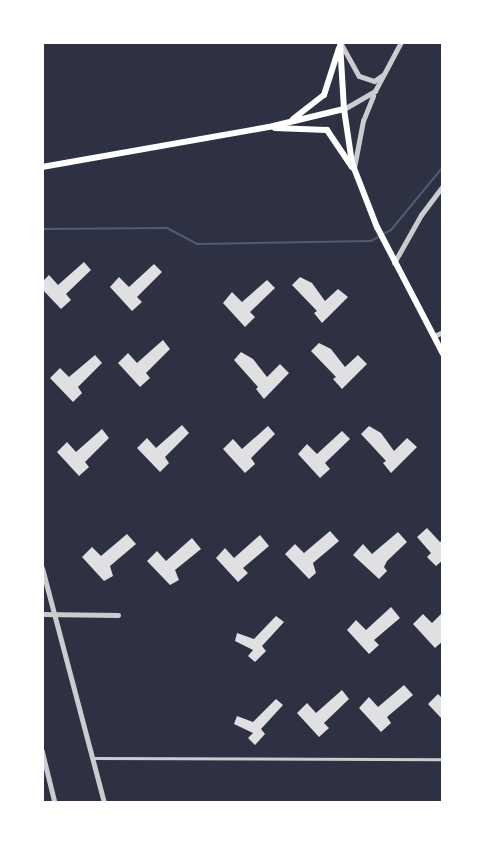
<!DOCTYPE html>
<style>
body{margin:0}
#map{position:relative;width:485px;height:845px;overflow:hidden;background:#2d3142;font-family:"Nunito Sans",sans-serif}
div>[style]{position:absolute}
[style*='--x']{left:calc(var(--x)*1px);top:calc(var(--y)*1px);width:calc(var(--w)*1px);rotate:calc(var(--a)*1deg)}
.stream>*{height:2px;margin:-1px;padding:0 1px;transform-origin:1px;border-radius:1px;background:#4f5d75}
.building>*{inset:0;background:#e0e0e3}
.pedestrian>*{height:3px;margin:-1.5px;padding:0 1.5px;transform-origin:1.5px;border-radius:1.5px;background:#caccd0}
.minor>*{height:4.5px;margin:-2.25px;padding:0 2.25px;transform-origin:2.25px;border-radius:2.25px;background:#caccd0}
.tertiary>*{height:5px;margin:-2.5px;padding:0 2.5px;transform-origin:2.5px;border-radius:2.5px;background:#caccd0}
.secondary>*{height:6px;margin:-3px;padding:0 3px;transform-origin:3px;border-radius:3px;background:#fff}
span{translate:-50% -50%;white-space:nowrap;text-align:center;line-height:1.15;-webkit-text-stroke:5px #fff;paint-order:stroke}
.frame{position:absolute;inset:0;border:44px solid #fff;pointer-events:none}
</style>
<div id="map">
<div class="stream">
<i style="--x:42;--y:229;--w:125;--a:-0.5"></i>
<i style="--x:167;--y:228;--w:34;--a:28"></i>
<i style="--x:197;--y:244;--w:174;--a:-1"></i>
<i style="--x:371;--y:241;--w:23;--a:-29"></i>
<i style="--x:391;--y:230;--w:82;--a:-50.5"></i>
</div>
<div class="building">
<i style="clip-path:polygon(84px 262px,91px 270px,66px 294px,71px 300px,61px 309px,42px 289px,42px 282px,49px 275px,58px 285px)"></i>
<i style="clip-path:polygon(154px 264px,162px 272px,137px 297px,142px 302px,132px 311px,110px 287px,119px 277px,129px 287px)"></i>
<i style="clip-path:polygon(300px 277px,312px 283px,325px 301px,338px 289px,348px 297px,322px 323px,314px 313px,317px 311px,292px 285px)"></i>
<i style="clip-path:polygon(267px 280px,275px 288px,250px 312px,255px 317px,245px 327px,223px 303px,232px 292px,242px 302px)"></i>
<i style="clip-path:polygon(163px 340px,170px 349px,146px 373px,150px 378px,140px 387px,118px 363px,128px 353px,137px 363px)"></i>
<i style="clip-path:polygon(319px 343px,331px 349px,345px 367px,358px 355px,367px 364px,342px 389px,333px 379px,336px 377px,311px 351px)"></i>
<i style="clip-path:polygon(241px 352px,253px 359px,267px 377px,280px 364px,289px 373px,264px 399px,256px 389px,258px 387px,234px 360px)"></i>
<i style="clip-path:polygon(95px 355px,102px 363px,78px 387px,82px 393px,73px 402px,50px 378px,60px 368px,69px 377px)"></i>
<i style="clip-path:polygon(182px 425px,189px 433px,165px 457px,169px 463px,160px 472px,137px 448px,147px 438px,156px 448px)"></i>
<i style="clip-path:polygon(268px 426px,275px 434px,251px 458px,255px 464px,245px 473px,223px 449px,233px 439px,242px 449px)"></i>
<i style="clip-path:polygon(369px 426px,381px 433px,394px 451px,407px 438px,417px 447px,391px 473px,383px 463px,386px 461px,361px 434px)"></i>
<i style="clip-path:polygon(102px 429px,109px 438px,85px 462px,89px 467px,79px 476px,57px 452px,67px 442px,76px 452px)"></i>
<i style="clip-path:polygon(342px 431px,350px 439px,325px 463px,330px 469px,320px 478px,298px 454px,307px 444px,317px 454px)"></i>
<i style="clip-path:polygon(427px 528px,440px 542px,443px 540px,443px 560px,436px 566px,427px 557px,431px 553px,417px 537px)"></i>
<i style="clip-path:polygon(330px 531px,339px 541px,313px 563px,316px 573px,309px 579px,285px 554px,295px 544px,304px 553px)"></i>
<i style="clip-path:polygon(398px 532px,407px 542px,387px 561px,384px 567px,387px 571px,379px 579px,353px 555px,363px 544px,372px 554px)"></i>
<i style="clip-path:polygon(127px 534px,136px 544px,110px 566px,113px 576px,104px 581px,82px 557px,92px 547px,101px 556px)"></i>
<i style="clip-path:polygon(260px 535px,269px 546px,243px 568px,248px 573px,238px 582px,216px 558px,225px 548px,234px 558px)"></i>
<i style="clip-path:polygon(192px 538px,201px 549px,175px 570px,179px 580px,170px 585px,147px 561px,157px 551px,166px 561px)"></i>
<i style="clip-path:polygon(391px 607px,400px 618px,374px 640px,379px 645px,369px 654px,347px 630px,356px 620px,366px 630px)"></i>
<i style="clip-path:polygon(443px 612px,443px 641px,435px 648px,413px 624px,423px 614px,432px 623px)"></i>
<i style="clip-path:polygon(276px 616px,284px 622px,262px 646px,266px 651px,255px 662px,248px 656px,253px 650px,235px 641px,237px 633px,254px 639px)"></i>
<i style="clip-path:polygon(404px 685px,413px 695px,387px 717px,391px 723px,381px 732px,359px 708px,369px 697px,378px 707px)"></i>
<i style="clip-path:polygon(342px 690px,349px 699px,324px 723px,329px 728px,319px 737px,297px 713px,307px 703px,316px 713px)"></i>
<i style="clip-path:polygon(438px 694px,443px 699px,443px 720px,428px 704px)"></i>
<i style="clip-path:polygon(276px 699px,283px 705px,261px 729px,265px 734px,255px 745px,248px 738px,253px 733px,234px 724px,237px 716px,253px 722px)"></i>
</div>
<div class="pedestrian">
<i style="--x:94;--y:758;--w:349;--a:0.2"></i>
</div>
<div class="minor">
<i style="--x:342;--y:45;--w:35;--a:61"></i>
<i style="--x:359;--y:76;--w:16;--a:18"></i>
<i style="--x:374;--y:81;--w:11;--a:-34"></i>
<i style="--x:344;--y:109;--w:36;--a:-30"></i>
<i style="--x:375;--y:91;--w:55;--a:-62"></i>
<i style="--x:354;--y:168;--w:48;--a:-79.2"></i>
<i style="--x:363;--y:121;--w:27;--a:-68"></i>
<i style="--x:394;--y:263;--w:55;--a:-60.6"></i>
<i style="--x:421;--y:215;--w:36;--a:-53"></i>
<i style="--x:434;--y:336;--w:10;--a:-24"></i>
<i style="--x:42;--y:614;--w:76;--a:0.8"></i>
<i style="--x:42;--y:750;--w:55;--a:76.2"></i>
</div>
<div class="tertiary">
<i style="--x:42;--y:568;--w:243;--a:75.2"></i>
</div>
<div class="secondary">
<i style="--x:340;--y:42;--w:67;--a:86.6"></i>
<i style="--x:344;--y:109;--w:55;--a:81.6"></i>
<i style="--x:352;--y:163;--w:69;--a:68.7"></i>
<i style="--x:377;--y:227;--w:143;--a:62.5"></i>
<i style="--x:293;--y:119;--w:39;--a:-38"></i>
<i style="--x:324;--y:95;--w:49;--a:-72.3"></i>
<i style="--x:275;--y:128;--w:52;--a:2.2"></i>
<i style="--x:327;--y:130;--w:45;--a:56"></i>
<i style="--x:42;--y:167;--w:230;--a:-10"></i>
<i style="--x:269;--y:127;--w:77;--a:-13.5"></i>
</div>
<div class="frame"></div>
</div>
